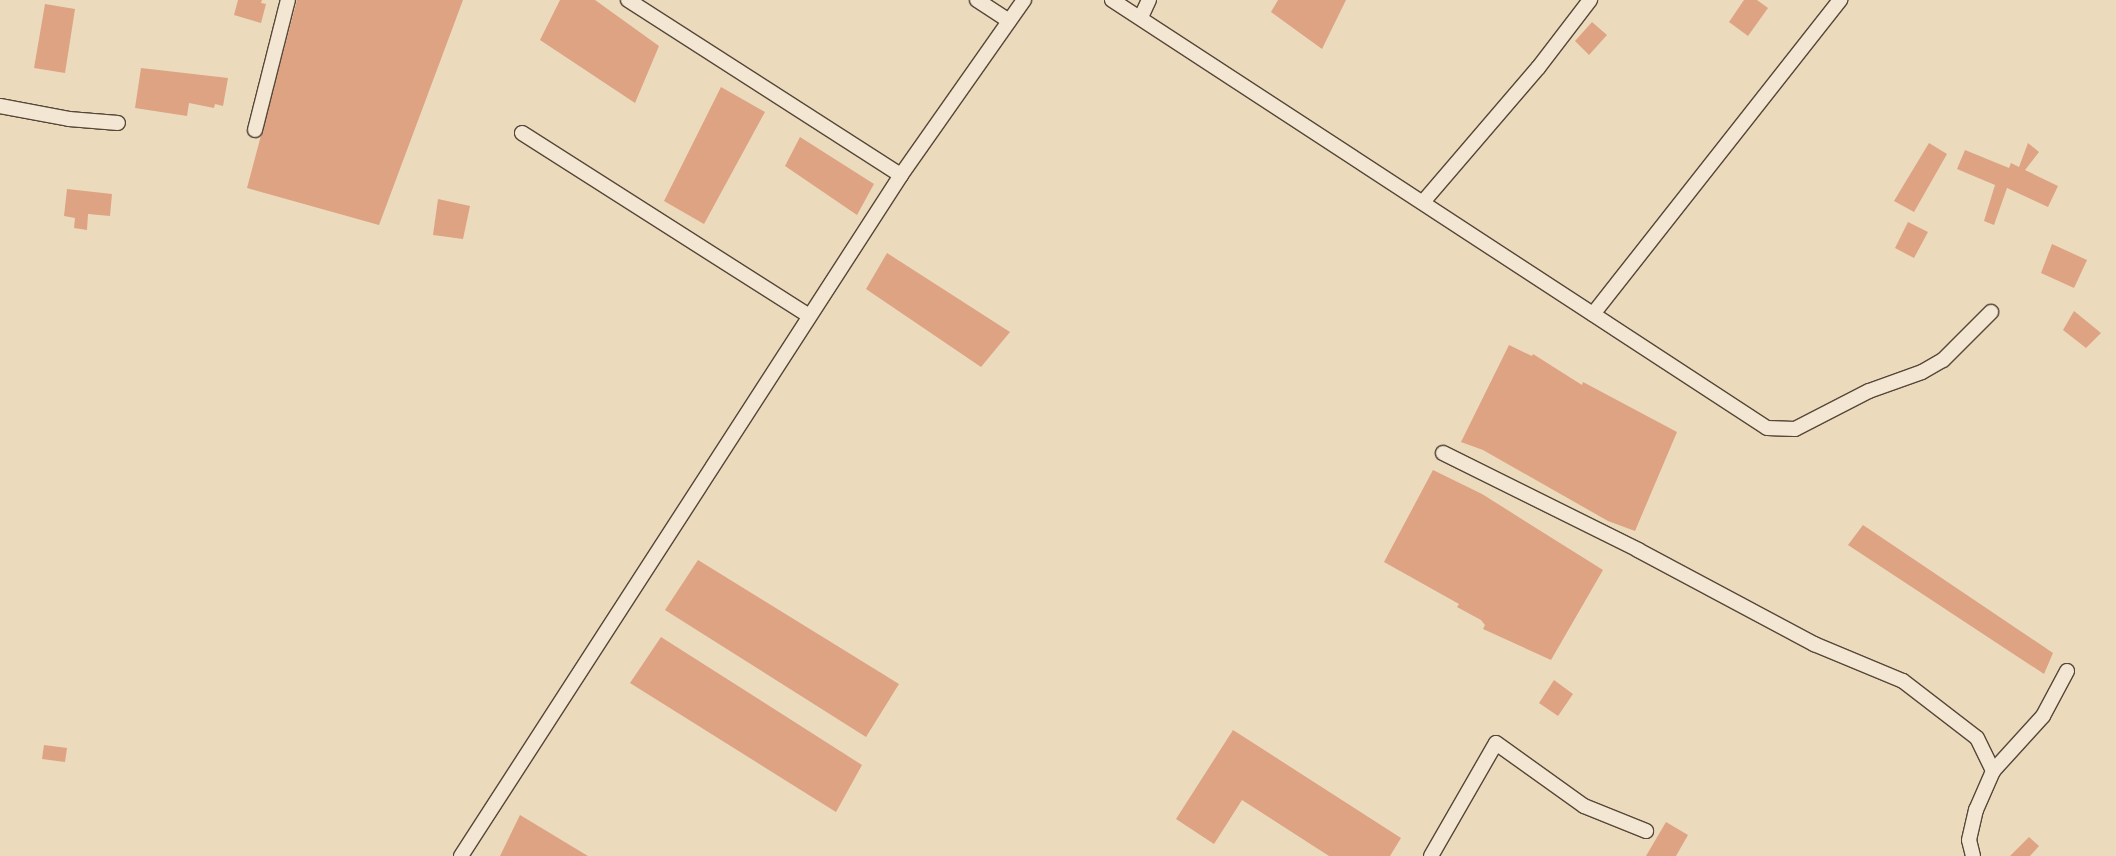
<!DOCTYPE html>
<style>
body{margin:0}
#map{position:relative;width:2116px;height:856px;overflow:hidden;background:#ecdabd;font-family:"Libre Caslon Text",serif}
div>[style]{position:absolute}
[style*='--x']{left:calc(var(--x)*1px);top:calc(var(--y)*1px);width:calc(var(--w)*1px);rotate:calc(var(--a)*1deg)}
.building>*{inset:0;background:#dda383}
.roads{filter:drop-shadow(1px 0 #564738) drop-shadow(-1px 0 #564738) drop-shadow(0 1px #564738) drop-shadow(0 -1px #564738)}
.minor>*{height:14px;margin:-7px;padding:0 7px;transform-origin:7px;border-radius:7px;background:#f3e7d4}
span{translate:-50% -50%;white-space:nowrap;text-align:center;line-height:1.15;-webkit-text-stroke:4px #f3e7d4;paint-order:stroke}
</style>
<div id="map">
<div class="building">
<i style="clip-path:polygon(238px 0,262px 0,261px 3px,266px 4px,261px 23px,234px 15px)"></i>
<i style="clip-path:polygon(297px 0,463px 0,379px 225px,247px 188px)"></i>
<i style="clip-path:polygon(560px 0,595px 0,659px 46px,635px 103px,540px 40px)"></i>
<i style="clip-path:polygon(1278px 0,1346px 0,1322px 49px,1271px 12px)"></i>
<i style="clip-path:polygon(1744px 0,1757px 0,1768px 8px,1748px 36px,1729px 22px)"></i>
<i style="clip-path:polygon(45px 4px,75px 9px,65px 73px,34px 68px)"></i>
<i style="clip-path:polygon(1592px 22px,1607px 35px,1589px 55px,1575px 41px)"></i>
<i style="clip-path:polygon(141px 68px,228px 78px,223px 106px,215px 104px,214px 108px,189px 103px,187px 116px,135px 108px)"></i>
<i style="clip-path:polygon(721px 87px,765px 112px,704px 224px,664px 201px)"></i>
<i style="clip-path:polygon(800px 137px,874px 184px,857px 215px,785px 166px)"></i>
<i style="clip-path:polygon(1929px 143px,1947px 154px,1914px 212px,1894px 201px)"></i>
<i style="clip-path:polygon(2028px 143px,2039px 152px,2025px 170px,2058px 186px,2048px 207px,2007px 188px,1994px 225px,1984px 221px,1995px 185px,1957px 169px,1965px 150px,2009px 168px,2011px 163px,2019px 167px)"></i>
<i style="clip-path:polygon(67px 189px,112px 194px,110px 216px,88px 214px,87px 230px,74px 228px,75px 218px,64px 216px)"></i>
<i style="clip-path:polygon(438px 199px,470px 206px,463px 239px,433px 235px)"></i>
<i style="clip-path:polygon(1908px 222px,1928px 232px,1914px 258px,1895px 248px)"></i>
<i style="clip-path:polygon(2052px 244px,2087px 260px,2074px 288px,2041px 273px)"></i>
<i style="clip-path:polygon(887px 253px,1010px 332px,981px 367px,866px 289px)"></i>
<i style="clip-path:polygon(2074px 311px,2101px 333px,2086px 348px,2063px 330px)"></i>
<i style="clip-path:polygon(1509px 345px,1532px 356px,1533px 354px,1582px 385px,1583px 382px,1677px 432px,1635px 531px,1608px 521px,1483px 450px,1461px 442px)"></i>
<i style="clip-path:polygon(1433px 470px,1482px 494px,1603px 570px,1551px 660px,1483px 629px,1485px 625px,1481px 620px,1457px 607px,1459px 604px,1384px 562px)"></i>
<i style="clip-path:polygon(1863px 525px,2053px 653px,2044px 674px,1848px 545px)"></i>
<i style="clip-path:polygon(698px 560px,899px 684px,866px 737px,665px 610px)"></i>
<i style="clip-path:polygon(661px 637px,862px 765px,836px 812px,630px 683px)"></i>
<i style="clip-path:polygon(1554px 680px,1573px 694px,1558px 716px,1539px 703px)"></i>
<i style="clip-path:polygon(1233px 730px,1401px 838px,1390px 856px,1329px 856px,1242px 800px,1214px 844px,1176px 819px)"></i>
<i style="clip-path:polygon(44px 745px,67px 748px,65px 762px,42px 759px)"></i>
<i style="clip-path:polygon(520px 815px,588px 856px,500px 856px)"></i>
<i style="clip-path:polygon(1666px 822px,1688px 835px,1676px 856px,1646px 856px)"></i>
<i style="clip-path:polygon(2029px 837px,2039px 846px,2030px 856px,2010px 856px)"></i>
</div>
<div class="roads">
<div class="minor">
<i style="--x:628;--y:0;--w:324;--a:32.7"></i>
<i style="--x:977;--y:0;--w:38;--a:33"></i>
<i style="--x:1112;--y:0;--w:782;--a:33.16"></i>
<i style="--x:1767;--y:428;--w:28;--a:2"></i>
<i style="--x:1795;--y:429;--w:83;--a:-27.2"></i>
<i style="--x:1869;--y:391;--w:56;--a:-19.7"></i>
<i style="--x:1922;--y:372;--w:24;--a:-30"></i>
<i style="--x:1943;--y:360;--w:68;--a:-45"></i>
<i style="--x:1141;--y:17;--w:19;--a:-65"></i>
<i style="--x:0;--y:106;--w:70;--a:10.7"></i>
<i style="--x:69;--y:119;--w:49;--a:4.7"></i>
<i style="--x:255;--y:130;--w:134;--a:-75.8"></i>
<i style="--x:522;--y:133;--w:340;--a:32.5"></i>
<i style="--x:1423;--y:202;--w:177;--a:-49.4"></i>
<i style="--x:1538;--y:68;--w:86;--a:-52.6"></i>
<i style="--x:1593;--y:314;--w:400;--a:-51.8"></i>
<i style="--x:1443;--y:453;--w:218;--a:26.4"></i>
<i style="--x:1638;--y:550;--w:200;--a:28.1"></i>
<i style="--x:1814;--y:644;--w:96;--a:22.6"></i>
<i style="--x:1903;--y:681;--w:93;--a:37.6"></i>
<i style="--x:1977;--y:738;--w:37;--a:64"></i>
<i style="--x:461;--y:856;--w:811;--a:-57.13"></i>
<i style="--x:901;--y:175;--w:214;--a:-54.9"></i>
<i style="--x:1431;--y:856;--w:130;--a:-60.1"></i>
<i style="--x:1496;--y:743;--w:108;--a:35.6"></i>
<i style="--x:1584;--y:806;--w:67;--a:22"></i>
<i style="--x:1973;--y:856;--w:16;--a:-104"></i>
<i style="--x:1969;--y:840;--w:31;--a:-77"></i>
<i style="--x:1976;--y:810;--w:43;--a:-66.4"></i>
<i style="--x:1993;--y:771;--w:74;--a:-47.7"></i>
<i style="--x:2043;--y:716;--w:51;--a:-61.9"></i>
</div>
</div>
</div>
